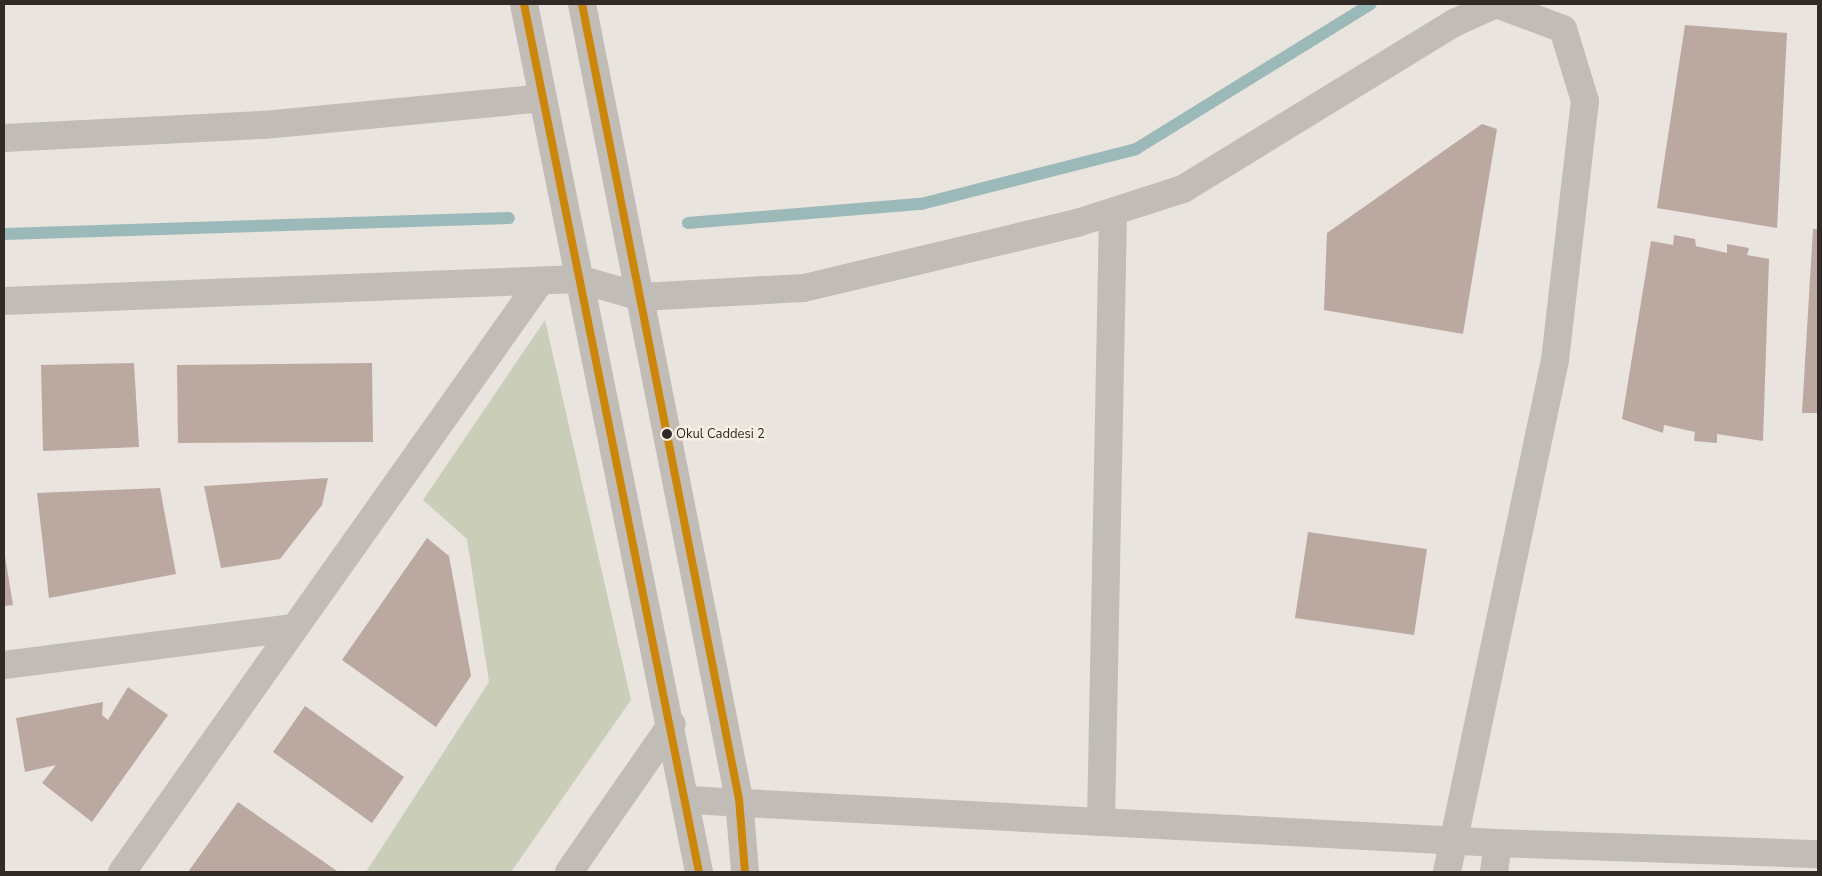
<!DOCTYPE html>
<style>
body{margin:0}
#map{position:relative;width:1822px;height:876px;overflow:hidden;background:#e9e4de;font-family:"Nunito Sans",sans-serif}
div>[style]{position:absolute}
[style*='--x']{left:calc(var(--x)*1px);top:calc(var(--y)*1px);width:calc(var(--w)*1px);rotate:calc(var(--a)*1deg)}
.green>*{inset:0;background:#caceb9}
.stream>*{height:12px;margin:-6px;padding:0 6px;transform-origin:6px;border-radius:6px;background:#9bb9b9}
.building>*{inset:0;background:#bba9a1}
.minor>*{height:28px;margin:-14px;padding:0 14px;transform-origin:14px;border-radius:14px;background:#c2bcb7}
.bus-1>*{height:8px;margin:-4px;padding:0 4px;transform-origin:4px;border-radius:4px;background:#cc860a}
.dots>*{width:14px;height:14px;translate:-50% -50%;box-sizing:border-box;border:2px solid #f7eee4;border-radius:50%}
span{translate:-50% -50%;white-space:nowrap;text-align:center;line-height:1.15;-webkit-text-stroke:5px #f7eee4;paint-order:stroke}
.bus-label{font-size:13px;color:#322a26}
.left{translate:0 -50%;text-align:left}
.frame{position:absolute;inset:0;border:5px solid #322a26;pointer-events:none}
</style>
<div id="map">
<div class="green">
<i style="clip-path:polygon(545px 320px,631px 700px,511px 872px,366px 872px,489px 682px,467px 539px,423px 500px)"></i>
</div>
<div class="stream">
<i style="--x:688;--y:223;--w:234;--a:-4.7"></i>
<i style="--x:921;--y:204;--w:222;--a:-14.3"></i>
<i style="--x:1136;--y:149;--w:276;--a:-31.7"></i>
<i style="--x:4;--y:234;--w:505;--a:-1.81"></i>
</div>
<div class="building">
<i style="clip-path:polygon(1685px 25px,1787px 33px,1777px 228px,1657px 208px)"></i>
<i style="clip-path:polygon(1482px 124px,1497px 129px,1463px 334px,1324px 310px,1327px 233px)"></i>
<i style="clip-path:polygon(1813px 229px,1818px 229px,1818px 413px,1802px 413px)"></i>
<i style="clip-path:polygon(1674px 235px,1695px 239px,1696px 246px,1727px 253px,1727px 244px,1749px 248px,1747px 255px,1769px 259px,1763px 441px,1717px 434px,1717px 443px,1694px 441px,1695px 432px,1664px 425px,1663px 433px,1622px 419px,1651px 241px,1673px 245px)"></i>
<i style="clip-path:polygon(134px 363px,139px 447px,43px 451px,41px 365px)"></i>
<i style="clip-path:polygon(372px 363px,373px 442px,178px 443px,177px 365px)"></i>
<i style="clip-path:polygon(328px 478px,322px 505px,280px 559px,221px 568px,204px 486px)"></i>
<i style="clip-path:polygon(160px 488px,176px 574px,49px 598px,37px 493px)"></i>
<i style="clip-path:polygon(1308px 532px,1427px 549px,1414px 635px,1295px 618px)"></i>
<i style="clip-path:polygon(427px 538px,449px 556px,471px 676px,436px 727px,342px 660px)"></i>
<i style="clip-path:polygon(4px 550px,13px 605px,4px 606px)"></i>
<i style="clip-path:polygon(128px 687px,168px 715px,92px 822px,42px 783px,56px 765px,25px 772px,16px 718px,103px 702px,102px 715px,108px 720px)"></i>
<i style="clip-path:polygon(305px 706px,404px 777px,372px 823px,273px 752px)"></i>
<i style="clip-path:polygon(238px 802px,337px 871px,336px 872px,188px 872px)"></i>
</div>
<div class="minor">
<i style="--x:524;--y:4;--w:885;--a:78.6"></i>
<i style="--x:582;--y:4;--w:810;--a:78.83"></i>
<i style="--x:739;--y:799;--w:73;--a:85.3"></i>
<i style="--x:4;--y:138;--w:260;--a:-2.9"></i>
<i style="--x:264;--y:125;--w:280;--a:-5.5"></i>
<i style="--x:4;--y:301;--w:575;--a:-2.19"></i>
<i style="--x:579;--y:279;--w:65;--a:16.2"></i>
<i style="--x:641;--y:297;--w:163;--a:-3.2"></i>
<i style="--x:804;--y:288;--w:281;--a:-13.4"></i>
<i style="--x:1077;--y:223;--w:111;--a:-17.8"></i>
<i style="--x:1183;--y:189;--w:318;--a:-31.5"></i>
<i style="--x:1454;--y:23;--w:46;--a:-24.3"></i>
<i style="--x:4;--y:665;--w:292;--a:-7.3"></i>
<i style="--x:688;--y:800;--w:811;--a:3.04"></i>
<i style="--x:1498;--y:843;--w:320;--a:2"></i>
<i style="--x:1101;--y:822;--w:610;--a:-88.87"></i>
<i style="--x:122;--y:872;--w:722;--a:-54.7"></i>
<i style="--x:569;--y:872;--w:180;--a:-55.2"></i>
<i style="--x:1447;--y:872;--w:523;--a:-78.09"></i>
<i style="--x:1555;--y:360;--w:261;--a:-83.4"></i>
<i style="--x:1585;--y:101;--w:75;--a:-107"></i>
<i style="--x:1563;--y:29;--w:72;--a:-159.5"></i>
<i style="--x:1494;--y:872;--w:29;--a:-82"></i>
</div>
<div class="bus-1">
<i style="--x:524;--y:4;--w:885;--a:78.6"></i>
<i style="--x:582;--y:4;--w:810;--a:78.83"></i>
<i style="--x:739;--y:799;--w:73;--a:85.3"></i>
</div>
<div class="dots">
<i style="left:667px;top:434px;background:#322a26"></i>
</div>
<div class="bus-label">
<span class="left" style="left:676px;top:434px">Okul Caddesi 2</span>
</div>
<div class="frame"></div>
</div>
